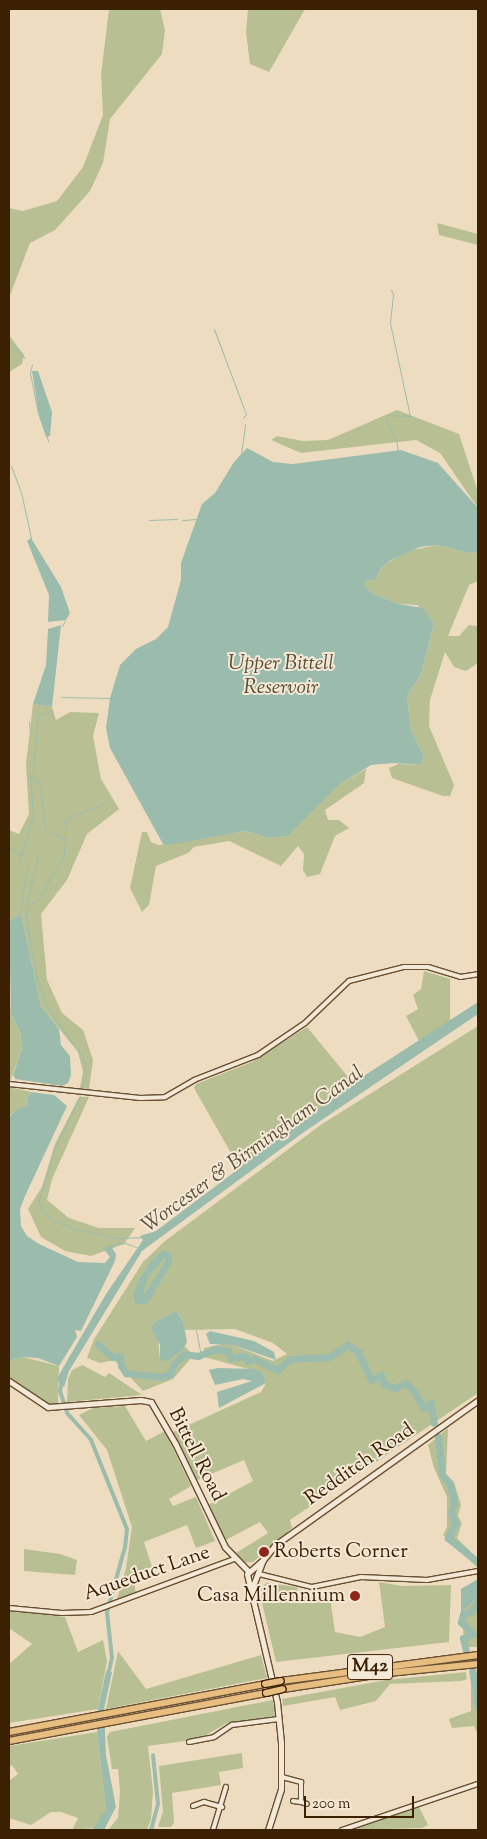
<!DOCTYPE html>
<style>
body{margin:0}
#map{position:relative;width:487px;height:1839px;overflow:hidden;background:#eedcc1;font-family:"Sorts Mill Goudy",serif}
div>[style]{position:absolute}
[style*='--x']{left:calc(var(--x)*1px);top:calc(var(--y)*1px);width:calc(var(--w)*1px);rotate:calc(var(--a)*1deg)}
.green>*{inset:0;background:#b8c093}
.water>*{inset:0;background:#9bbcad}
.stream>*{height:1px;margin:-0.5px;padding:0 0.5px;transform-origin:0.5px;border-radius:0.5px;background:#9bbcad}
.canal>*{height:4px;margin:-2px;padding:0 2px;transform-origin:2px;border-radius:2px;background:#9bbcad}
.river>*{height:7px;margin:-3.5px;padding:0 3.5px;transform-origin:3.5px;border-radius:3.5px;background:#9bbcad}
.roads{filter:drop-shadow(1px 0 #684f32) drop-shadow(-1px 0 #684f32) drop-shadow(0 1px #684f32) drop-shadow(0 -1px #684f32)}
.street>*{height:4px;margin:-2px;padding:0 2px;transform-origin:2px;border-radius:2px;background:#f4e8d7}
.secondary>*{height:5px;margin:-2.5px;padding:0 2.5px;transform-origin:2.5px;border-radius:2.5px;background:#f4e8d7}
.highway>*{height:6px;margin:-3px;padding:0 3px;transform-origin:3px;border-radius:3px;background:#e7be80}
.bridges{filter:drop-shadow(1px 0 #3b2002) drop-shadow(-1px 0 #3b2002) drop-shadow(0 1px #3b2002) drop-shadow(0 -1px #3b2002)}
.highway-bridge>*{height:6px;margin:-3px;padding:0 3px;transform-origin:3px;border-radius:3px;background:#e7be80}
.dots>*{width:14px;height:14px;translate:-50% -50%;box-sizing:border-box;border:2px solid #f4e8d7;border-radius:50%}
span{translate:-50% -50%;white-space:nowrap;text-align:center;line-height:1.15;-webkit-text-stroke:4px #f4e8d7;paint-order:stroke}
.shield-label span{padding:1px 4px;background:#f4e8d7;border:1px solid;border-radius:4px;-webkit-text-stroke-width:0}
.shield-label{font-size:19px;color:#3b2002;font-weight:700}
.street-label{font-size:20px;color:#3b2002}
.poi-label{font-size:20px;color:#3b2002}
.left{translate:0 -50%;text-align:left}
.right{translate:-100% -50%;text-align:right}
.water-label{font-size:21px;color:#584f35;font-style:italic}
.frame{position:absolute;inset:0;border:10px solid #3b2002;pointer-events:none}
.scale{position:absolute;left:304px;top:1796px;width:110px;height:22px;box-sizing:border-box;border:2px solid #3b2002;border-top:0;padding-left:6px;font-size:15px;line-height:18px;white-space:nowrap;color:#3b2002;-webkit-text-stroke:4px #f4e8d7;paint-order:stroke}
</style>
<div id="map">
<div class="green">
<i style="clip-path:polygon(109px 9px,160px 9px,165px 30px,162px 54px,110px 119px,103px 163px,90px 191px,55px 230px,30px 243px,9px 298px,9px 208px,23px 211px,57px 201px,83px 167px,103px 115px,101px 74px)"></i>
<i style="clip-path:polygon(248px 9px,305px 9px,269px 72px,250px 64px,246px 32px)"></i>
<i style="clip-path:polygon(437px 223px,478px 234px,478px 245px,439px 235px)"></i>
<i style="clip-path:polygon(9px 335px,24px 355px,22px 364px,9px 372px)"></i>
<i style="clip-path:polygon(397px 410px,459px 434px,478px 492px,478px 508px,440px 453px,416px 440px,301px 453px,271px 440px,277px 436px,303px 441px,328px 440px)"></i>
<i style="clip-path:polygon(437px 545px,468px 553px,478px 552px,478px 581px,469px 585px,448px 636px,459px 636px,469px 625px,478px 626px,478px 663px,466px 671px,454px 667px,445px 652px,430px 700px,429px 726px,454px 785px,450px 796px,443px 796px,392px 778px,389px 768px,398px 764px,421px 765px,424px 757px,411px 730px,407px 696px,421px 674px,434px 624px,417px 605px,399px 604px,374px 594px,365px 587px,366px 581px,375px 580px,381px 568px,403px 552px)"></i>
<i style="clip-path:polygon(33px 704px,52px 707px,56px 720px,70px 712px,99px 713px,93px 736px,101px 779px,119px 809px,87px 834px,67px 880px,41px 914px,47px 980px,62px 1013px,83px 1030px,93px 1060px,89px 1089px,80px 1088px,83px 1072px,78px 1052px,41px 1006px,21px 914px,9px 921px,9px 830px,19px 834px,29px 814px,26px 764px)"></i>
<i style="clip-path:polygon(366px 769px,364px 783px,325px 810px,328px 820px,339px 820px,349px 828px,335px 836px,320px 874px,307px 877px,303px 870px,304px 854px,298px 846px,281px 866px,229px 841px,194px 847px,188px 853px,156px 866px,149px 905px,142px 912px,130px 888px,142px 832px,147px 832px,151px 842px,159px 845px,245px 831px,268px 838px,288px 836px,339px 785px)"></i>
<i style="clip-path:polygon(424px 971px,450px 979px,450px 1022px,419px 1041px,406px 1016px,418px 1009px,413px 995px,421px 989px)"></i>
<i style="clip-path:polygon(9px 986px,11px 1013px,20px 1032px,22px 1048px,10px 1082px)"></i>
<i style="clip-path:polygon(478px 1026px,478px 1393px,290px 1520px,292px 1528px,253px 1562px,241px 1563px,233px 1555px,268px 1533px,260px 1522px,224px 1541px,206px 1506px,253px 1481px,244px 1460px,195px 1481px,171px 1433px,261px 1392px,266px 1383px,263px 1373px,204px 1357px,204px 1348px,222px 1344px,233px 1345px,273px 1361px,287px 1354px,273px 1343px,235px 1329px,184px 1330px,183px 1321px,176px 1311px,156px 1321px,160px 1359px,186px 1347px,193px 1356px,173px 1379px,143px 1391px,114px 1360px,100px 1363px,87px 1358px,94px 1339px,143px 1262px,165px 1241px,322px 1124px)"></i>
<i style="clip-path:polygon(307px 1027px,353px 1083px,240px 1169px,194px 1088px,196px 1084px,252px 1062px)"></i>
<i style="clip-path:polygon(9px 1087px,31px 1092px,26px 1100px,28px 1106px,20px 1108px,9px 1116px)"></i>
<i style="clip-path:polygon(79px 1097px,89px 1097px,52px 1179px,47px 1200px,69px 1218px,99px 1228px,135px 1228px,124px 1244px,91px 1256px,65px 1251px,41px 1237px,28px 1209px,42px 1187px,55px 1144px)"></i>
<i style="clip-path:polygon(23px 1357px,59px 1366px,58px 1405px,46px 1405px,9px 1380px,9px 1361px)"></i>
<i style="clip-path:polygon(82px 1365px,105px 1377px,109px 1373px,142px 1395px,67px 1402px,68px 1379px,72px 1370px)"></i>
<i style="clip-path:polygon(125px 1406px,146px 1441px,165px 1431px,191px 1486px,169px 1499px,173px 1506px,196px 1497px,215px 1541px,196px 1548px,187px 1525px,144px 1542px,152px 1567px,132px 1574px,136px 1593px,117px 1599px,126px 1568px,132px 1527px,107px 1450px,79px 1415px,93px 1408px)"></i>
<i style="clip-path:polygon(448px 1428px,446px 1474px,454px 1482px,461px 1505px,458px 1516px,462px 1523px,457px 1538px,478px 1559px,477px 1567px,443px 1535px,447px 1527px,447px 1497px,434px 1468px,428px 1445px)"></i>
<i style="clip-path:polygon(24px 1549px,60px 1554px,77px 1560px,75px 1575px,24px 1571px)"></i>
<i style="clip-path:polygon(379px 1582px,402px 1586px,451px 1585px,449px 1642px,276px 1662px,259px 1590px,266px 1583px,297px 1587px,298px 1597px,330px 1597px,335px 1632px,360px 1637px,385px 1627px)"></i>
<i style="clip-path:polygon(478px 1594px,478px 1647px,465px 1647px,461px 1613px)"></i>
<i style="clip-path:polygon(12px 1610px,65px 1617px,78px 1652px,103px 1640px,107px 1661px,98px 1709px,9px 1723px,9px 1664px,32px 1644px,9px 1628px,9px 1611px)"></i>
<i style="clip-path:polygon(118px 1651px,146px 1689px,261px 1655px,267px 1678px,106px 1709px)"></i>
<i style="clip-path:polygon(478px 1671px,478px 1735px,474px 1726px,452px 1728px,449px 1719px,471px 1711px,471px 1672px)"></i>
<i style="clip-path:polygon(466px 1672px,467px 1679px,461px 1681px,390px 1684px,376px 1701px,340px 1710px,335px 1697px,283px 1706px,282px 1699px,387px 1680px)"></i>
<i style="clip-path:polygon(273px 1700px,275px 1716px,227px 1723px,199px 1739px,148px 1746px,153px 1791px,151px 1819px,147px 1830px,108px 1830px,118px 1818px,120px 1791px,118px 1769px,112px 1769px,107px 1737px,110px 1732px)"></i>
<i style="clip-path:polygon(97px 1732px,106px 1809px,95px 1828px,72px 1830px,78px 1818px,61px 1812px,51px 1812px,31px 1825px,9px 1818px,9px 1781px,18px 1774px,12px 1765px,9px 1767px,9px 1746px)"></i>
<i style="clip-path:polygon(242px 1753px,243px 1768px,219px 1772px,221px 1785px,172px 1793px,174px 1823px,171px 1827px,158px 1827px,163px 1812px,159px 1766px)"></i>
<i style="clip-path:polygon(419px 1807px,428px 1825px,422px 1828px,349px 1830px)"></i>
</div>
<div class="water">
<i style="clip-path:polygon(32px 371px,38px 371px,52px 412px,50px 436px,46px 437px,38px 410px)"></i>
<i style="clip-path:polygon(247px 448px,273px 462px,293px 464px,401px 450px,438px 463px,478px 508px,478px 552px,468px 553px,437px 545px,420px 547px,391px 560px,381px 568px,375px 580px,366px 581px,365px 587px,374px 594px,399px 604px,423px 608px,434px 624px,421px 674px,407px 696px,411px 730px,424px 757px,421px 765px,394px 763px,371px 765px,339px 785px,288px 836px,268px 838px,245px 831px,169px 845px,163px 844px,110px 748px,106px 728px,110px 698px,120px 665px,136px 649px,156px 639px,168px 627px,181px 580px,181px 563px,202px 504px,215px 493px,234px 462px)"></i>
<i style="clip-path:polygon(31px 538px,61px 587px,70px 613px,66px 620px,48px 622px,49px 595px,27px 541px)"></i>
<i style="clip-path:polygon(61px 625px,52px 707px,33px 704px,46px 665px,48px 629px)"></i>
<i style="clip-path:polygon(21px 914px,41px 1006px,59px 1029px,61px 1045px,70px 1056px,71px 1075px,68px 1083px,62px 1086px,15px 1079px,13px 1075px,22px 1048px,20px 1032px,11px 1013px,9px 921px)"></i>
<i style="clip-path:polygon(478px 1002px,478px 1014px,304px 1132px,142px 1251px,69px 1371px,64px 1387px,57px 1380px,60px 1373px,106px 1294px,143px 1240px,140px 1236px,156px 1231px,353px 1083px)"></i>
<i style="clip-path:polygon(31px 1092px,54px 1095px,67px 1106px,25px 1196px,20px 1209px,21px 1226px,27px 1236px,39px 1244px,78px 1262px,105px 1263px,110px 1257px,103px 1248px,115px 1244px,112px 1248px,116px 1254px,115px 1261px,81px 1331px,75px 1330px,77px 1337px,59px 1366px,38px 1358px,23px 1357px,9px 1361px,9px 1117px,20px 1107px,28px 1106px,26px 1100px)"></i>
<i style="clip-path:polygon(evenodd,164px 1250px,171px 1254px,172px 1263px,148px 1303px,136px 1305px,133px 1295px,138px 1281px,153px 1258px,164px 1250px,165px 1258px,165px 1262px,142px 1298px,148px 1277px,165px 1258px)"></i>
<i style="clip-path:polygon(176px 1311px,183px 1321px,187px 1342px,183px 1350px,165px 1362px,160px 1359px,160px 1345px,151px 1329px,156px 1321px)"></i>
<i style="clip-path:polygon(210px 1331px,254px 1341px,274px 1352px,276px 1360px,233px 1345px,210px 1344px,206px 1334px)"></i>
<i style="clip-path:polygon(218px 1368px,254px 1369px,263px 1373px,266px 1383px,219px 1408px,217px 1392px,252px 1381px,243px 1379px,215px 1385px,209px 1370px)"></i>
<i style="clip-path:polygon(478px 1579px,478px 1596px,461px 1613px,461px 1589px)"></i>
<i style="clip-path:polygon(106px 1671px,112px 1672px,104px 1709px,106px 1755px,116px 1807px,104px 1830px,92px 1830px,106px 1809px,97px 1732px,98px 1709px)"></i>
</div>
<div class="stream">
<i style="--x:391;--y:290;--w:4;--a:63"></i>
<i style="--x:393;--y:294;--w:29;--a:96"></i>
<i style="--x:390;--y:323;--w:95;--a:77.9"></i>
<i style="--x:410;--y:416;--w:23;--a:-178"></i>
<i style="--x:387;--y:415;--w:7;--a:98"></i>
<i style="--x:386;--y:422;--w:20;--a:60"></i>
<i style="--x:396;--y:439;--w:12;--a:81"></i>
<i style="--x:214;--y:329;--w:91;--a:69.4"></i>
<i style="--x:246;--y:414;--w:5;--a:127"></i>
<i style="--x:9;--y:341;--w:23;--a:47"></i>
<i style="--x:32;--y:364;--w:9;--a:103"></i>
<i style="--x:30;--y:373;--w:41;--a:78.7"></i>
<i style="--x:38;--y:413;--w:30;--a:70"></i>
<i style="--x:241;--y:454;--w:30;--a:-82"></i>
<i style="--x:11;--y:466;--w:28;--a:69"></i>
<i style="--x:21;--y:492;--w:47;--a:77.7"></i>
<i style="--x:149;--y:520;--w:28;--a:-2"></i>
<i style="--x:182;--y:520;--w:16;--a:-4"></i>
<i style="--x:62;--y:626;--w:6;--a:-59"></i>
<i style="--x:61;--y:697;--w:49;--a:1.2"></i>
<i style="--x:47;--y:709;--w:4;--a:76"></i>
<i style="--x:48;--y:713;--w:10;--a:163"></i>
<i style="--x:38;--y:716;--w:54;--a:95.3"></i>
<i style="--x:33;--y:770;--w:11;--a:85"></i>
<i style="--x:34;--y:781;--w:6;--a:9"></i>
<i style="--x:40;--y:782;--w:47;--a:83.9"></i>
<i style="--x:45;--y:829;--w:22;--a:27"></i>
<i style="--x:29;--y:721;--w:11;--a:85"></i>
<i style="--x:9;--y:848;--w:14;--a:30"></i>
<i style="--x:19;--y:862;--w:49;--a:-73.4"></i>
<i style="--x:33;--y:815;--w:40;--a:-94.3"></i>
<i style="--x:27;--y:904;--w:52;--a:-77.8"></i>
<i style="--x:20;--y:914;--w:49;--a:-81.7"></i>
<i style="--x:82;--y:1089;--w:16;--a:-76"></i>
<i style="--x:86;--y:1073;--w:14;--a:-98"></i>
<i style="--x:84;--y:1059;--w:64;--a:-125.4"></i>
<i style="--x:47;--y:1007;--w:33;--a:-110"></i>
<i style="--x:36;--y:976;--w:59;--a:-99.8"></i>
<i style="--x:26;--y:918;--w:13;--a:-86"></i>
<i style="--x:27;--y:905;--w:12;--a:-24"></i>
<i style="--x:38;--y:900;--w:52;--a:-60"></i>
<i style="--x:64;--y:855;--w:36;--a:-87"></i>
<i style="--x:66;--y:819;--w:43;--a:-23"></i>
<i style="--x:80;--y:1096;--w:60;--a:115.7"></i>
<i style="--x:54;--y:1150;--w:55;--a:106.8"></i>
<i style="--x:38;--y:1203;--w:20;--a:53"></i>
<i style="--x:50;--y:1219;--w:23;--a:23"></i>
<i style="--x:71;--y:1228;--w:47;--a:12.3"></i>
<i style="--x:117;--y:1238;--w:24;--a:-2"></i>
<i style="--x:115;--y:1244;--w:10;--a:-6"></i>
<i style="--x:125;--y:1243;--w:12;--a:20"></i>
<i style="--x:196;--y:1330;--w:25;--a:79"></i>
<i style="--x:345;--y:1338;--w:8;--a:67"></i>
</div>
<div class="canal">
<i style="--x:62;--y:1379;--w:12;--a:99"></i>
<i style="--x:60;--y:1391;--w:23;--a:72"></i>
<i style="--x:67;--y:1413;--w:36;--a:48"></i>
<i style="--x:91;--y:1440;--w:96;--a:68"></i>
<i style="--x:127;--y:1529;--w:18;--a:96"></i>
<i style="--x:125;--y:1547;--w:67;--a:105.5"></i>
<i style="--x:107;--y:1612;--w:46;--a:83.8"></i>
<i style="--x:112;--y:1658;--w:18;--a:103"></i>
<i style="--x:151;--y:1830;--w:27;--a:-75"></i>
<i style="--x:158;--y:1804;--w:49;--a:-95.8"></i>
</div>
<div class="river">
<i style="--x:98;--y:1344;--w:19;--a:43"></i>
<i style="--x:112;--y:1357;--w:8;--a:-7"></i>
<i style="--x:120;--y:1356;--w:10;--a:84"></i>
<i style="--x:121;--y:1366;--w:9;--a:54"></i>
<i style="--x:126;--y:1373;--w:37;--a:6"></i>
<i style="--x:163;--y:1377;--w:8;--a:-23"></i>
<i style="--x:170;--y:1374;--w:11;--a:-68"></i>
<i style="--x:174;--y:1364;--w:14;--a:-45"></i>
<i style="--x:184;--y:1354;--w:14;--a:8"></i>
<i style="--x:198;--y:1356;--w:18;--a:-22"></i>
<i style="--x:215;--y:1349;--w:13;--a:9"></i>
<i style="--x:228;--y:1351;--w:7;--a:74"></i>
<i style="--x:230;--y:1358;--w:15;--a:-8"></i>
<i style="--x:245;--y:1356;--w:5;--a:68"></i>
<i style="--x:247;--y:1361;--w:8;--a:-14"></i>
<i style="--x:255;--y:1359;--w:25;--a:27"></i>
<i style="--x:277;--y:1370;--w:17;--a:-40"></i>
<i style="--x:290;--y:1359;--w:39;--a:-3"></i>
<i style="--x:329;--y:1357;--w:22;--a:-32"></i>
<i style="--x:348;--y:1345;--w:12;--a:35"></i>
<i style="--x:358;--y:1352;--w:31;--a:65"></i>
<i style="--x:371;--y:1380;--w:11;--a:-27"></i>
<i style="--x:381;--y:1375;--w:9;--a:72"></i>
<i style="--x:384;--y:1384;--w:12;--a:20"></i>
<i style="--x:395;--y:1388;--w:11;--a:-27"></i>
<i style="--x:405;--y:1383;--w:12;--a:42"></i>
<i style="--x:414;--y:1391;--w:19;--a:62"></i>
<i style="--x:423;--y:1408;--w:9;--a:-36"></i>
<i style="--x:430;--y:1403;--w:20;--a:79"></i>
<i style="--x:438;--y:1437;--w:38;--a:84"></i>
<i style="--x:442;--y:1475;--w:12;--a:48"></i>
<i style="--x:450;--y:1484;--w:20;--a:79"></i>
<i style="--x:454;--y:1504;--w:9;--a:108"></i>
<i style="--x:451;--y:1513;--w:11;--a:68"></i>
<i style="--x:455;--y:1523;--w:17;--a:115"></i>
<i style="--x:448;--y:1538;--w:38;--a:39"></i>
<i style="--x:466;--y:1651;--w:13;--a:-103"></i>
<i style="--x:463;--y:1638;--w:11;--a:-22"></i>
<i style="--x:473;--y:1634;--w:17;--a:-135"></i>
<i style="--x:461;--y:1622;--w:8;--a:-76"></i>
<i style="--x:463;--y:1614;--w:9;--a:-18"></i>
<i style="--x:472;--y:1611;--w:13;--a:-61"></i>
<i style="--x:472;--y:1670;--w:36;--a:81"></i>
</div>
<div class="roads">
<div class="street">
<i style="--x:9;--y:1084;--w:132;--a:6.1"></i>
<i style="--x:140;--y:1098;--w:25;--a:-2"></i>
<i style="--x:165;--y:1097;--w:34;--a:-30"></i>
<i style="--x:194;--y:1080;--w:69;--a:-21.3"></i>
<i style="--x:258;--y:1055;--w:57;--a:-34.2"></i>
<i style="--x:305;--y:1023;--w:61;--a:-43.7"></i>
<i style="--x:349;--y:981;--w:57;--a:-14.3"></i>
<i style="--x:404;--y:967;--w:24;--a:0"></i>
<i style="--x:428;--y:967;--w:34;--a:17"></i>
<i style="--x:460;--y:977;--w:18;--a:-9"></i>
<i style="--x:259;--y:1574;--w:55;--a:13.8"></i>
<i style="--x:312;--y:1587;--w:50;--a:-11.5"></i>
<i style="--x:361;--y:1577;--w:66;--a:2.6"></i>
<i style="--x:427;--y:1580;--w:52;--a:-10"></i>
<i style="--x:9;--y:1608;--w:53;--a:5.4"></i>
<i style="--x:62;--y:1613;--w:29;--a:-2"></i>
<i style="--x:91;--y:1612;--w:153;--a:-20.3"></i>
<i style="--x:189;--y:1742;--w:25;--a:-11"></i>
<i style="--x:214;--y:1737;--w:22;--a:-34"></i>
<i style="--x:232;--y:1725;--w:47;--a:-7.3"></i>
<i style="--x:282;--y:1777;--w:20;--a:15"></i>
<i style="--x:301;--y:1782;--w:20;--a:90"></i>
<i style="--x:301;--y:1802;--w:6;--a:18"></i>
<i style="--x:293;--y:1801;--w:8;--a:7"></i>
<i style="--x:193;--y:1806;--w:12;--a:-20"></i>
<i style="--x:204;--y:1802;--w:19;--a:16"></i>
<i style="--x:213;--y:1830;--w:45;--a:-73.2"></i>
<i style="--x:342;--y:1830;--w:144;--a:-18.7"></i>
</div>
<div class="secondary">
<i style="--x:9;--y:1381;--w:47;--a:33.7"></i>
<i style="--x:48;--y:1407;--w:93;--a:-4.3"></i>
<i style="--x:141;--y:1400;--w:10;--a:11"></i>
<i style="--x:151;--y:1402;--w:48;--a:59.7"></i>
<i style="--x:175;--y:1443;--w:115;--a:64.3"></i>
<i style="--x:225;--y:1547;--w:33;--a:46"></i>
<i style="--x:263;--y:1560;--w:21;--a:139"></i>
<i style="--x:247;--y:1574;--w:131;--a:76.8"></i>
<i style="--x:277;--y:1702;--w:41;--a:84.4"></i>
<i style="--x:281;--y:1743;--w:46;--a:90"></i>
<i style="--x:281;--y:1789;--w:43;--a:107.6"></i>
<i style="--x:251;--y:1591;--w:33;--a:-69"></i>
<i style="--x:263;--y:1560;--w:19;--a:-51"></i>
<i style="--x:275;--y:1545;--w:249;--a:-35.5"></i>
</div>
<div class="highway">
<i style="--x:281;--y:1681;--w:199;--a:-7.5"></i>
<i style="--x:283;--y:1689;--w:106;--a:-8.7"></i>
<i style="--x:388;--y:1673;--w:90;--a:-5.7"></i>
<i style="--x:9;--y:1732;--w:260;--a:-10.6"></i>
<i style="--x:9;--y:1741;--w:261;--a:-10.6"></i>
</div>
</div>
<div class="bridges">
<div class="highway-bridge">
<i style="--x:265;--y:1684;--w:16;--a:-11"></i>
<i style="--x:266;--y:1693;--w:17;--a:-13"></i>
</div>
</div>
<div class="dots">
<i style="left:264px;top:1552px;background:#8f2418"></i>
<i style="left:355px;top:1596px;background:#8f2418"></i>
</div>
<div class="shield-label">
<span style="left:370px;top:1667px">M42</span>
</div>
<div class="street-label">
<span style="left:196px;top:1455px;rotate:63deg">Bittell Road</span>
<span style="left:360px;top:1465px;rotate:-35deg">Redditch Road</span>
<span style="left:147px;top:1574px;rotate:-19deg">Aqueduct Lane</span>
</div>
<div class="poi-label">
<span class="left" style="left:274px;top:1552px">Roberts Corner</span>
<span class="right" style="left:345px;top:1596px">Casa Millennium</span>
</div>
<div class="water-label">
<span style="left:281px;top:676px">Upper Bittell<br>Reservoir</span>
<span style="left:253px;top:1150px;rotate:-36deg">Worcester &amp; Birmingham Canal</span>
</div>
<div class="frame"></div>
<div class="scale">200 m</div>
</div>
